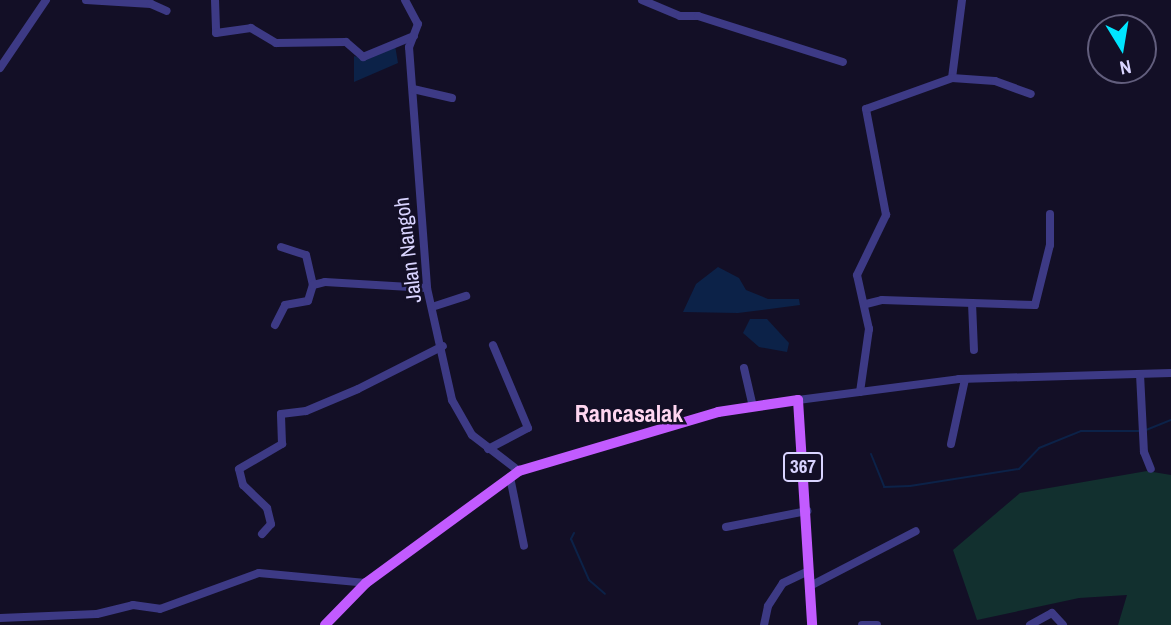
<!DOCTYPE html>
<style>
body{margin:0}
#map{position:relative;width:1171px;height:625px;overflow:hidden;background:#130f26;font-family:"Archivo Narrow",sans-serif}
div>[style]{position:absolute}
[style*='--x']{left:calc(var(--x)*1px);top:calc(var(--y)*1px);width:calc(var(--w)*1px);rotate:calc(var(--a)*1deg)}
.green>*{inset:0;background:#12302f}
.water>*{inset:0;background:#0c2248}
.stream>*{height:2px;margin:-1px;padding:0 1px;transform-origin:1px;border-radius:1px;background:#0c2248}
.minor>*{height:8px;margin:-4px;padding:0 4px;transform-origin:4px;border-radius:4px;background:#3d3a85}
.major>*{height:10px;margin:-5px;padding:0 5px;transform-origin:5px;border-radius:5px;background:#c25bff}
span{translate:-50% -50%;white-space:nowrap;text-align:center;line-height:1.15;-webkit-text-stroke:5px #130f26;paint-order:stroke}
.shield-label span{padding:2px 5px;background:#130f26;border:2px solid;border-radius:5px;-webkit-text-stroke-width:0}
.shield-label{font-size:19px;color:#d9d4ff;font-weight:700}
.street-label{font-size:21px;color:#d9d4ff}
.quarter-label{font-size:24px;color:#ffd6f0;font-weight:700}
.north{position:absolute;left:1087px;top:14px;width:70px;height:70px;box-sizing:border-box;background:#130f26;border:2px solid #625e7d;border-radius:50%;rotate:169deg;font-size:19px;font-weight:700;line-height:28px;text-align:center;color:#d9d4ff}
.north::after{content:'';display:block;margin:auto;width:24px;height:32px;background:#00e5ff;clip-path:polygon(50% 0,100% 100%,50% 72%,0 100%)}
</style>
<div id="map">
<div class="green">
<i style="clip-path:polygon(1147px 471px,1171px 475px,1171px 625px,1118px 625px,1127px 595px,1079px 598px,977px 620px,953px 550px,1020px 493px)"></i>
</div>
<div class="water">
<i style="clip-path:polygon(395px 45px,398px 63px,354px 82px,354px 56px,364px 59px)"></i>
<i style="clip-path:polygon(718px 267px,739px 278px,746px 290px,768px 299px,799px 299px,800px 305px,738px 313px,683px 312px,696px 284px)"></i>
<i style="clip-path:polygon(750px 319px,767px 319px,789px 343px,787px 352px,759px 347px,743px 333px)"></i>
</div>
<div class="stream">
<i style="--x:1146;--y:430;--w:27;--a:-22"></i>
<i style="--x:871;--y:454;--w:35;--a:68"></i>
<i style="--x:884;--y:487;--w:26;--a:-2"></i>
<i style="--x:910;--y:486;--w:110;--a:-8.9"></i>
<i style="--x:1019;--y:469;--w:29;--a:-46"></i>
<i style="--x:1039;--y:448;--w:45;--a:-22"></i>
<i style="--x:1081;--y:431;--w:59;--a:0"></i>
<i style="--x:574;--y:533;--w:7;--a:117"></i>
<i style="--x:571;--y:539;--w:45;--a:66.3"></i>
<i style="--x:589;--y:580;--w:21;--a:41"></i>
</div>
<div class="minor">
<i style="--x:86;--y:0;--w:65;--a:3.5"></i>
<i style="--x:151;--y:4;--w:17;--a:24"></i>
<i style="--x:215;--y:0;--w:33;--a:88"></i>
<i style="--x:216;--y:33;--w:35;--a:-8"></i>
<i style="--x:251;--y:28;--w:29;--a:31"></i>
<i style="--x:276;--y:43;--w:70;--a:-0.8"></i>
<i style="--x:346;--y:42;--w:23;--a:41"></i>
<i style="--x:363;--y:57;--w:55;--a:-22.4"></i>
<i style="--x:405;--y:0;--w:27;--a:62"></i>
<i style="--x:418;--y:24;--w:25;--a:111"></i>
<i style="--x:409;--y:47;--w:242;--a:85.7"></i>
<i style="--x:427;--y:288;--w:115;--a:77.4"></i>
<i style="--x:452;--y:400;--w:40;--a:60.3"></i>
<i style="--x:472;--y:435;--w:59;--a:37.5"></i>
<i style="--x:642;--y:0;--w:41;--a:22.8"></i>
<i style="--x:680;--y:16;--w:18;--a:0"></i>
<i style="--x:698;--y:16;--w:152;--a:17.6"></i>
<i style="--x:0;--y:68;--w:82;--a:-55.9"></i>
<i style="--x:952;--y:78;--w:79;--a:-82.7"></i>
<i style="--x:413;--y:89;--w:40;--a:13"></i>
<i style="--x:281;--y:247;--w:26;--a:18"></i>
<i style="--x:306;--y:255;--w:31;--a:77"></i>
<i style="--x:972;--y:303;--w:47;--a:87.6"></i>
<i style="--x:866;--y:304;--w:16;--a:-14"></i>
<i style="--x:882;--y:300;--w:153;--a:1.9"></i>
<i style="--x:1035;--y:305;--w:62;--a:-76"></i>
<i style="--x:1050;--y:245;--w:31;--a:-90"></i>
<i style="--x:432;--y:307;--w:36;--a:-18"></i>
<i style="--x:275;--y:325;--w:22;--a:-63"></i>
<i style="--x:285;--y:305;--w:23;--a:-10"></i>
<i style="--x:308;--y:301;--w:17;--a:-73"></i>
<i style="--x:313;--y:285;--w:12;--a:-14"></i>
<i style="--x:325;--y:282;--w:102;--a:3.4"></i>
<i style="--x:744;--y:368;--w:39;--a:77"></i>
<i style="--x:1140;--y:374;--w:78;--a:87.1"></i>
<i style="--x:1144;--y:452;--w:18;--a:68"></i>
<i style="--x:860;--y:392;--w:64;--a:-81.9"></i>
<i style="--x:869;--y:329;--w:55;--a:-102.5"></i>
<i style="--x:857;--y:275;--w:67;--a:-64.2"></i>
<i style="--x:886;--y:215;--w:108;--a:-100.7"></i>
<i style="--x:866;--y:109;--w:91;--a:-19.8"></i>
<i style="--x:952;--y:78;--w:43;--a:4"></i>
<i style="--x:995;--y:81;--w:38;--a:20"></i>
<i style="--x:798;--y:400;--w:162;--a:-7.4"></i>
<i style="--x:959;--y:379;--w:212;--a:-1.6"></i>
<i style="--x:951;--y:444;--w:66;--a:-77.8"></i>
<i style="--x:488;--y:449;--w:45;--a:-27.7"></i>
<i style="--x:528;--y:428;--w:90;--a:-112.9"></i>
<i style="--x:510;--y:477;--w:70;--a:78.5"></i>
<i style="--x:726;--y:527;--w:83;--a:-11.2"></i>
<i style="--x:262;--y:534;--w:13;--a:-48"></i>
<i style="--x:271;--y:524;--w:16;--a:-104"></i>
<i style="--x:267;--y:508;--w:33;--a:-136"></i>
<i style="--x:243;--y:485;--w:16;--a:-104"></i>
<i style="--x:239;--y:469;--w:50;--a:-30.2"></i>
<i style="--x:282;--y:444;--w:30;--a:-92"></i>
<i style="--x:281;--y:414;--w:25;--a:-7"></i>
<i style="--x:306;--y:411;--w:56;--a:-22.9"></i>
<i style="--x:358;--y:389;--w:95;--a:-26.8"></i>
<i style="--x:810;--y:586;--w:119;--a:-27.4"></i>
<i style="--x:0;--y:618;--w:97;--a:-2.4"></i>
<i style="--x:97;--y:614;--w:37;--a:-14"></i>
<i style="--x:133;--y:605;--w:27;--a:8"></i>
<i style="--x:160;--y:609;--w:105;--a:-20"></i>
<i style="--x:259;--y:573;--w:107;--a:5.3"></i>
<i style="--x:764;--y:625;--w:19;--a:-78"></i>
<i style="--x:768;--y:606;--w:27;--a:-57"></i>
<i style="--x:783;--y:583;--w:29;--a:-25"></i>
<i style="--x:862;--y:625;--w:15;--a:0"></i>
<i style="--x:1030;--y:625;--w:25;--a:-29"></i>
<i style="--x:1052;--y:613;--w:16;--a:47"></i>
</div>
<div class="major">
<i style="--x:325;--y:625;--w:59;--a:-45.7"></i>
<i style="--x:366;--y:583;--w:190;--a:-36.2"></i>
<i style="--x:519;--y:471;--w:208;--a:-16.5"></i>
<i style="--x:718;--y:412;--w:81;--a:-8.5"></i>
<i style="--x:798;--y:400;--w:225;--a:86.4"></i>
</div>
<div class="shield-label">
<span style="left:803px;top:467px">367</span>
</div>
<div class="street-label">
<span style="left:408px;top:250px;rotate:-97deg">Jalan Nangoh</span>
</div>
<div class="quarter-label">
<span style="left:629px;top:414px">Rancasalak</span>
</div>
<div class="north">N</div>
</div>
